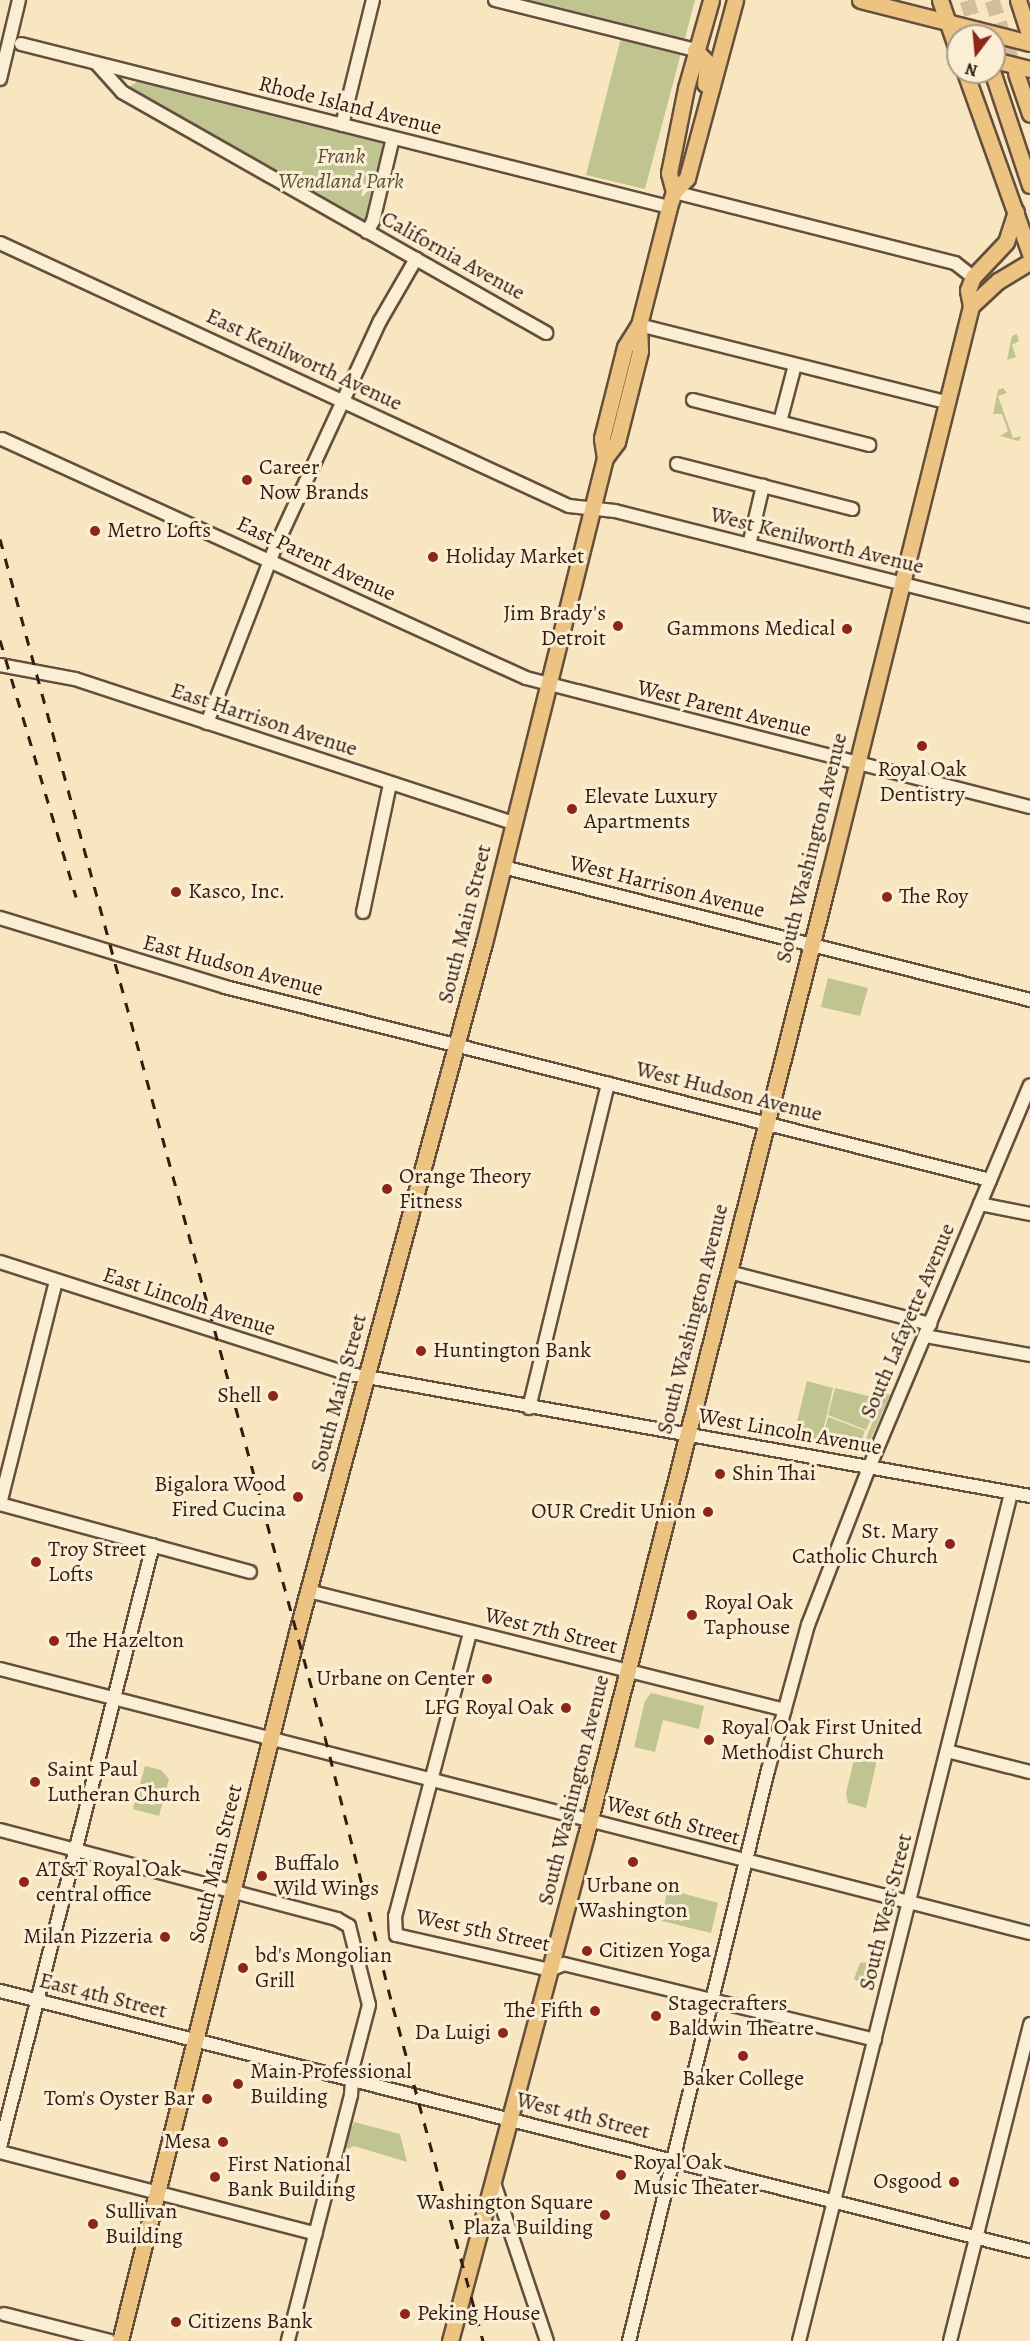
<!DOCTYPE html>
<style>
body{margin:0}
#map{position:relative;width:1030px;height:2341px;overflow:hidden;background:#f7e6bf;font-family:Alegreya,serif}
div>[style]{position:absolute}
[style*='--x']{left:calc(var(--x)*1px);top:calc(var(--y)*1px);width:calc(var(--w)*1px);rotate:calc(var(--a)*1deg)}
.green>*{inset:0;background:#bfc490}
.major-tunnel>*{height:15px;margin-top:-7.5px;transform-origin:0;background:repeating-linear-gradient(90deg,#d0be9c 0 15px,transparent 0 23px)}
.roads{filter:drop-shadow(2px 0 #654e3d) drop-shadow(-2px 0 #654e3d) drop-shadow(0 2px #654e3d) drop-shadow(0 -2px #654e3d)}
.minor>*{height:12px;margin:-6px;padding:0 6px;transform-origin:6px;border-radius:6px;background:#faefd5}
.major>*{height:15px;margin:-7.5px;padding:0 7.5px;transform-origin:7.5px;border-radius:7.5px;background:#ecc380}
.rail>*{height:3px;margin-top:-1.5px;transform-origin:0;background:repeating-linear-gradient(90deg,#341c12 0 10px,transparent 0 20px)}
.dots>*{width:16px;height:16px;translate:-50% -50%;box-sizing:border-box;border:3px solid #faefd5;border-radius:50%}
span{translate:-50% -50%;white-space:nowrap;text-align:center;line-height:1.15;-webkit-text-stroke:6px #faefd5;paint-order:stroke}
.street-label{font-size:22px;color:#341c12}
.park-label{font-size:22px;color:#5e4e38;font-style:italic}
.poi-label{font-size:22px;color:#341c12}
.left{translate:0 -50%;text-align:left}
.right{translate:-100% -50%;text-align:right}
.north{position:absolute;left:946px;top:24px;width:60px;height:60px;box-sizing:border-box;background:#faefd5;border:2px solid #ab9b87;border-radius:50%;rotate:196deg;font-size:16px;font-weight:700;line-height:24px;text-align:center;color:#341c12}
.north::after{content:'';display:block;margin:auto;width:21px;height:27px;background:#8f2418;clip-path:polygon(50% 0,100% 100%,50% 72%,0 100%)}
</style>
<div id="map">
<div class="green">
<i style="clip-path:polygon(517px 0,695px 0,645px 189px,586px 175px,624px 26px)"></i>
<i style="clip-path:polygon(139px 81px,381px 142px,384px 148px,365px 223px,133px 92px,130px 86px)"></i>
<i style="clip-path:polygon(1017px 334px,1019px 341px,1012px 345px,1016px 357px,1007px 360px,1012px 336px)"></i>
<i style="clip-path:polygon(1003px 388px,1007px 393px,998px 396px,1013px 438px,1021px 436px,1019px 441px,1000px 436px,1008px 431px,1002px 414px,993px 414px,998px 390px)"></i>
<i style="clip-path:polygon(828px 978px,868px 988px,860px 1016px,821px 1007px)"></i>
<i style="clip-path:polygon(807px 1381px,833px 1388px,820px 1443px,793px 1438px)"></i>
<i style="clip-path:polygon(835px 1388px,880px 1399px,866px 1430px,828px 1415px)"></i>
<i style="clip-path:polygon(885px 1393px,890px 1395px,866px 1450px,861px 1450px)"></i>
<i style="clip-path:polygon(828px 1417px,865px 1431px,858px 1449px,821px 1443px)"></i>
<i style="clip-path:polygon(651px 1693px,704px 1706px,699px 1729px,663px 1720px,655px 1752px,634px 1747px,645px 1701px)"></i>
<i style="clip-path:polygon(855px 1756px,877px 1760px,866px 1808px,848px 1803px,846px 1793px)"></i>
<i style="clip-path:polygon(145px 1766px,161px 1770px,169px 1779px,159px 1816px,133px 1809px)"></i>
<i style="clip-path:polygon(667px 1889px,718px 1903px,711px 1933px,662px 1921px)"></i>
<i style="clip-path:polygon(867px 1962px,873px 1964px,867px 1986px,854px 1979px,860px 1963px)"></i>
<i style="clip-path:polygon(354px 2122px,400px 2134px,407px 2162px,354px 2146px,348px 2149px,344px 2145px)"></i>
</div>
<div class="major-tunnel">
<i style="--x:967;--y:0;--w:38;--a:72"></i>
<i style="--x:992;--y:0;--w:77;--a:71.8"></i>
</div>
<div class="roads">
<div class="minor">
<i style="--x:495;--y:0;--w:206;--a:14"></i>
<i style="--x:21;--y:44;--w:668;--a:14.12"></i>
<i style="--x:97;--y:64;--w:38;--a:48"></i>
<i style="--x:122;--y:92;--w:488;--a:29.6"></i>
<i style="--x:0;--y:79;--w:81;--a:-76.5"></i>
<i style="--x:342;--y:125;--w:129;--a:-76.1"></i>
<i style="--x:674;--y:192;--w:290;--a:14.2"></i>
<i style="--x:955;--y:263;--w:23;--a:38"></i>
<i style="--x:367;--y:232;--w:13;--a:-61"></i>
<i style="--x:373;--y:221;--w:85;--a:-76.5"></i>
<i style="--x:0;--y:243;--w:627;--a:24.81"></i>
<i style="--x:569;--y:506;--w:46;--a:6.2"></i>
<i style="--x:615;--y:511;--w:428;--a:14.2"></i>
<i style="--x:639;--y:325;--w:317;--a:14.1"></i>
<i style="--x:693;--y:400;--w:182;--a:14.3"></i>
<i style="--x:780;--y:422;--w:59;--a:-75.3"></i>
<i style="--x:2;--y:439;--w:576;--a:24.52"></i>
<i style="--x:526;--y:678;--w:520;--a:14.36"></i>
<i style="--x:677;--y:464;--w:181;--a:14.4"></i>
<i style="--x:749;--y:545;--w:61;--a:-76.7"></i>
<i style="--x:0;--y:665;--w:76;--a:10.6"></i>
<i style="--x:75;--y:679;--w:462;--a:18.2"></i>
<i style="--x:207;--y:723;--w:188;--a:-68.8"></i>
<i style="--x:275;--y:548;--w:250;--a:-65.2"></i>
<i style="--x:380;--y:321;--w:72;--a:-59.9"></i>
<i style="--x:503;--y:867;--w:544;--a:14.16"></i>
<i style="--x:363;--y:912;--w:131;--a:-78.1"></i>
<i style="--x:0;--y:918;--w:235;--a:17"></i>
<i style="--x:225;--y:987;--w:789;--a:14.16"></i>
<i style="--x:980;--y:1204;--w:51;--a:11.3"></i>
<i style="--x:0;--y:1262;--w:362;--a:17.8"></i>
<i style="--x:345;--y:1373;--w:696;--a:10.18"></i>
<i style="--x:729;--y:1272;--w:208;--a:14.5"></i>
<i style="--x:925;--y:1336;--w:107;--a:10.3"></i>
<i style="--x:529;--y:1408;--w:334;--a:-76.3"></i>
<i style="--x:0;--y:1504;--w:259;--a:15.2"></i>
<i style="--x:0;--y:1504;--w:230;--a:-75.9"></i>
<i style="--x:308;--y:1591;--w:491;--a:14"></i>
<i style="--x:470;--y:1633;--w:293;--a:104.8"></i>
<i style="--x:395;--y:1916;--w:19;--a:87"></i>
<i style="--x:396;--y:1935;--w:158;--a:12.8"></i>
<i style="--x:550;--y:1970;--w:15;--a:-23"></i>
<i style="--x:564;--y:1964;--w:320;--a:13.7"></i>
<i style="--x:0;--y:1669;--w:1063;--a:14.38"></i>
<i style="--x:947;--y:1751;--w:86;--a:14.2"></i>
<i style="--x:0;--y:1830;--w:349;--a:14.8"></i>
<i style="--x:337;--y:1919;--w:14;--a:30"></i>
<i style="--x:349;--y:1926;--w:81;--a:75.8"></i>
<i style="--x:369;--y:2005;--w:63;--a:104.7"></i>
<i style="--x:353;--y:2066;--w:29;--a:94"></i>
<i style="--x:351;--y:2095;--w:254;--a:104.4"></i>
<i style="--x:0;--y:1991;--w:1062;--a:14.17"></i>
<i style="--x:0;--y:2147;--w:621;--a:-75.74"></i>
<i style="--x:0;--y:2152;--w:326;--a:14.5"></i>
<i style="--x:494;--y:2183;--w:167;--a:71.5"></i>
<i style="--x:4;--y:2314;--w:109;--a:14.3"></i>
<i style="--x:629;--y:2341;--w:588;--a:-76.32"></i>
<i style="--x:768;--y:1770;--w:150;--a:-74.6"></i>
<i style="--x:808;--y:1625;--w:168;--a:-68.8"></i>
<i style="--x:869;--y:1468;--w:415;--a:-67.2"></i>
<i style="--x:799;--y:2341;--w:874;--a:-75.96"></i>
<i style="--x:950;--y:2341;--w:327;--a:-75.8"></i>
</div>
<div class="major">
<i style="--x:860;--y:0;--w:175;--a:14.2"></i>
<i style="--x:940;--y:0;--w:55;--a:70.9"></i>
<i style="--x:1018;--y:0;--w:38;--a:72"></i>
<i style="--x:695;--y:50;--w:17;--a:45"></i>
<i style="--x:707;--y:62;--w:22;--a:95"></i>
<i style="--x:994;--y:60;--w:37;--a:14"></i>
<i style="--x:965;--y:72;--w:193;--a:70.3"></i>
<i style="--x:1016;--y:73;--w:43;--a:71.1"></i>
<i style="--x:993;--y:74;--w:117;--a:71.6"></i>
<i style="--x:674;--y:192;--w:20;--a:-105"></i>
<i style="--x:669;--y:173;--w:87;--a:-78.7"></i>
<i style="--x:686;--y:88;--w:91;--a:-74.1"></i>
<i style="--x:971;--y:306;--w:37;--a:-43"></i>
<i style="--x:998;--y:281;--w:37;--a:-31"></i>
<i style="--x:605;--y:458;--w:20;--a:-53"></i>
<i style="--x:617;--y:442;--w:94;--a:-75.8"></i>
<i style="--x:640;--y:351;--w:26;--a:-92"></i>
<i style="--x:639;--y:325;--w:122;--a:-75.7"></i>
<i style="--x:669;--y:207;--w:16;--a:-72"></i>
<i style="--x:674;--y:192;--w:19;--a:-47"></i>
<i style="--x:687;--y:178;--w:184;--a:-74.9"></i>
<i style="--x:120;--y:2341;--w:731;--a:-75.98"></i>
<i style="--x:297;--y:1632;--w:714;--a:-74.82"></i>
<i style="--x:484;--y:943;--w:500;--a:-76"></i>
<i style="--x:605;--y:458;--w:20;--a:-99"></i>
<i style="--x:602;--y:438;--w:94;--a:-75.8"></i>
<i style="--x:625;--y:347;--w:26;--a:-58"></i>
<i style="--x:450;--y:2341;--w:524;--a:-74.96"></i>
<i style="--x:586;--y:1835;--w:984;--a:-75.77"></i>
<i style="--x:828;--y:881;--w:593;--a:-76.03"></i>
<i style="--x:971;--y:306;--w:16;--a:-101"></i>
<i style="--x:968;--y:290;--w:14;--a:-69"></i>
<i style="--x:973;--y:277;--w:48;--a:-46.7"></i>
<i style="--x:1006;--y:242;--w:32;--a:-72"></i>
</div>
</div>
<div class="rail">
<i style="--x:0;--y:539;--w:1241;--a:74.82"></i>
<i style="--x:325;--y:1737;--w:278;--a:75.9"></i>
<i style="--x:393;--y:2007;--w:346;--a:74.9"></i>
<i style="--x:0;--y:640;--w:268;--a:73.5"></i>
</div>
<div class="dots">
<i style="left:247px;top:480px;background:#8f2418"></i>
<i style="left:95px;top:531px;background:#8f2418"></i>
<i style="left:433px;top:557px;background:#8f2418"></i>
<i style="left:618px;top:626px;background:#8f2418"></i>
<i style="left:847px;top:629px;background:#8f2418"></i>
<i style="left:922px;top:746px;background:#8f2418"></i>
<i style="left:572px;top:809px;background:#8f2418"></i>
<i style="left:176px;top:892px;background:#8f2418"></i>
<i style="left:887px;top:897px;background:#8f2418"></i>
<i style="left:387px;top:1189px;background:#8f2418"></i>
<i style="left:421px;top:1351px;background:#8f2418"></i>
<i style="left:273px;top:1396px;background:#8f2418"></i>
<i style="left:720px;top:1474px;background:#8f2418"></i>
<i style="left:298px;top:1497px;background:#8f2418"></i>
<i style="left:708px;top:1512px;background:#8f2418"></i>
<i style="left:950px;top:1544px;background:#8f2418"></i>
<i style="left:36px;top:1562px;background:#8f2418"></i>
<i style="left:692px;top:1615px;background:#8f2418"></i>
<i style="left:54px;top:1641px;background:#8f2418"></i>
<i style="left:487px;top:1679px;background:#8f2418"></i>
<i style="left:566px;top:1708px;background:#8f2418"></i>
<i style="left:709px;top:1740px;background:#8f2418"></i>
<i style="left:35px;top:1782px;background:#8f2418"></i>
<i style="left:633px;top:1862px;background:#8f2418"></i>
<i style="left:262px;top:1876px;background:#8f2418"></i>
<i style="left:24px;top:1882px;background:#8f2418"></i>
<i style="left:165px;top:1937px;background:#8f2418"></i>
<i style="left:587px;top:1951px;background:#8f2418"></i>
<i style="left:243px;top:1968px;background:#8f2418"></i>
<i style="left:595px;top:2011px;background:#8f2418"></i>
<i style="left:656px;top:2016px;background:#8f2418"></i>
<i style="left:503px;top:2033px;background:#8f2418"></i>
<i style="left:743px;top:2056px;background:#8f2418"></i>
<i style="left:238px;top:2084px;background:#8f2418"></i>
<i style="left:207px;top:2099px;background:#8f2418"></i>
<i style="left:223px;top:2142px;background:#8f2418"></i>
<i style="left:621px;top:2175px;background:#8f2418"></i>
<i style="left:215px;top:2177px;background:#8f2418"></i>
<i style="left:954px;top:2182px;background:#8f2418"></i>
<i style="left:605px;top:2215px;background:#8f2418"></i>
<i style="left:93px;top:2224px;background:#8f2418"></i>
<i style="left:405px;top:2314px;background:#8f2418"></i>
<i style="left:176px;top:2322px;background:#8f2418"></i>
</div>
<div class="street-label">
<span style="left:350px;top:106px;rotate:14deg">Rhode Island Avenue</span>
<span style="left:453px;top:256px;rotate:29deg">California Avenue</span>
<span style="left:304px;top:360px;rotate:25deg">East Kenilworth Avenue</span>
<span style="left:817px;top:541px;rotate:14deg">West Kenilworth Avenue</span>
<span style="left:316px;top:559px;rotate:25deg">East Parent Avenue</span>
<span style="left:724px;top:709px;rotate:14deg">West Parent Avenue</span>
<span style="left:264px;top:720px;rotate:18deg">East Harrison Avenue</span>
<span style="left:812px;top:848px;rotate:-76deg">South Washington Avenue</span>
<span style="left:667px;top:887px;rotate:14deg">West Harrison Avenue</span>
<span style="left:465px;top:924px;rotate:-76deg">South Main Street</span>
<span style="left:233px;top:966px;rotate:15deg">East Hudson Avenue</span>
<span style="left:729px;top:1092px;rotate:14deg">West Hudson Avenue</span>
<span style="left:189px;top:1302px;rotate:18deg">East Lincoln Avenue</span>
<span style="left:693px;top:1319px;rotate:-76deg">South Washington Avenue</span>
<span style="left:908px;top:1321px;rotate:-67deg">South Lafayette Avenue</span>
<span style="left:339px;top:1393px;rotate:-75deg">South Main Street</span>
<span style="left:790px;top:1432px;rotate:10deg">West Lincoln Avenue</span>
<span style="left:551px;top:1631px;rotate:14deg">West 7th Street</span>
<span style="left:574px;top:1790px;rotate:-76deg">South Washington Avenue</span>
<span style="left:673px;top:1821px;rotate:15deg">West 6th Street</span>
<span style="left:216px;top:1864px;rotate:-76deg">South Main Street</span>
<span style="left:886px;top:1912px;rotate:-76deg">South West Street</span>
<span style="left:483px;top:1931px;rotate:12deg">West 5th Street</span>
<span style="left:103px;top:1996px;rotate:14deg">East 4th Street</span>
<span style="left:583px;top:2116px;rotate:14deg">West 4th Street</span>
</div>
<div class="park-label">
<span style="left:341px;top:169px">Frank<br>Wendland Park</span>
</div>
<div class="poi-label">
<span class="left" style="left:259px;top:480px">Career<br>Now Brands</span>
<span class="left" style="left:107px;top:531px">Metro Lofts</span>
<span class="left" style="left:445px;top:557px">Holiday Market</span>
<span class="right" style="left:606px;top:626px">Jim Brady's<br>Detroit</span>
<span class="right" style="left:835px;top:629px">Gammons Medical</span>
<span style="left:922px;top:782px">Royal Oak<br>Dentistry</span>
<span class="left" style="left:584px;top:809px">Elevate Luxury<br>Apartments</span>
<span class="left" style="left:188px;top:892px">Kasco, Inc.</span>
<span class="left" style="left:899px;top:897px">The Roy</span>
<span class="left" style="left:399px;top:1189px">Orange Theory<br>Fitness</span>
<span class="left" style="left:433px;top:1351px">Huntington Bank</span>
<span class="right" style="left:261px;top:1396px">Shell</span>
<span class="left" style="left:732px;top:1474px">Shin Thai</span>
<span class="right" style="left:286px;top:1497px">Bigalora Wood<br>Fired Cucina</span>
<span class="right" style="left:696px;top:1512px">OUR Credit Union</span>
<span class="right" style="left:938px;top:1544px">St. Mary<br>Catholic Church</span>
<span class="left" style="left:48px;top:1562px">Troy Street<br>Lofts</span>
<span class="left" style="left:704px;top:1615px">Royal Oak<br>Taphouse</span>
<span class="left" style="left:66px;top:1641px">The Hazelton</span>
<span class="right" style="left:475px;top:1679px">Urbane on Center</span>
<span class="right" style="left:554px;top:1708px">LFG Royal Oak</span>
<span class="left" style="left:721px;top:1740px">Royal Oak First United<br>Methodist Church</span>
<span class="left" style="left:47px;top:1782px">Saint Paul<br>Lutheran Church</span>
<span class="left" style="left:274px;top:1876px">Buffalo<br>Wild Wings</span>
<span class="left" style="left:36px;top:1882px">AT&amp;T Royal Oak<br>central office</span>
<span style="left:633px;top:1898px">Urbane on<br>Washington</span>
<span class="right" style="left:153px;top:1937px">Milan Pizzeria</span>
<span class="left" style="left:599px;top:1951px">Citizen Yoga</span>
<span class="left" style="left:255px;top:1968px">bd's Mongolian<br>Grill</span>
<span class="left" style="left:668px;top:2016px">Stagecrafters<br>Baldwin Theatre</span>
<span class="right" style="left:583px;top:2011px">The Fifth</span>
<span class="right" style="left:491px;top:2033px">Da Luigi</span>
<span class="left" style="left:250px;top:2084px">Main Professional<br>Building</span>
<span style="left:743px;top:2079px">Baker College</span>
<span class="right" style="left:195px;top:2099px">Tom's Oyster Bar</span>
<span class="right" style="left:211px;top:2142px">Mesa</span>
<span class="left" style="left:633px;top:2175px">Royal Oak<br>Music Theater</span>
<span class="left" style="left:227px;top:2177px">First National<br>Bank Building</span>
<span class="right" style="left:942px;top:2182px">Osgood</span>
<span class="right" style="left:593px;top:2215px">Washington Square<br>Plaza Building</span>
<span class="left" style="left:105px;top:2224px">Sullivan<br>Building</span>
<span class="left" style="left:417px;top:2314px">Peking House</span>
<span class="left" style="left:188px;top:2322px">Citizens Bank</span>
</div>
<div class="north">N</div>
</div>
